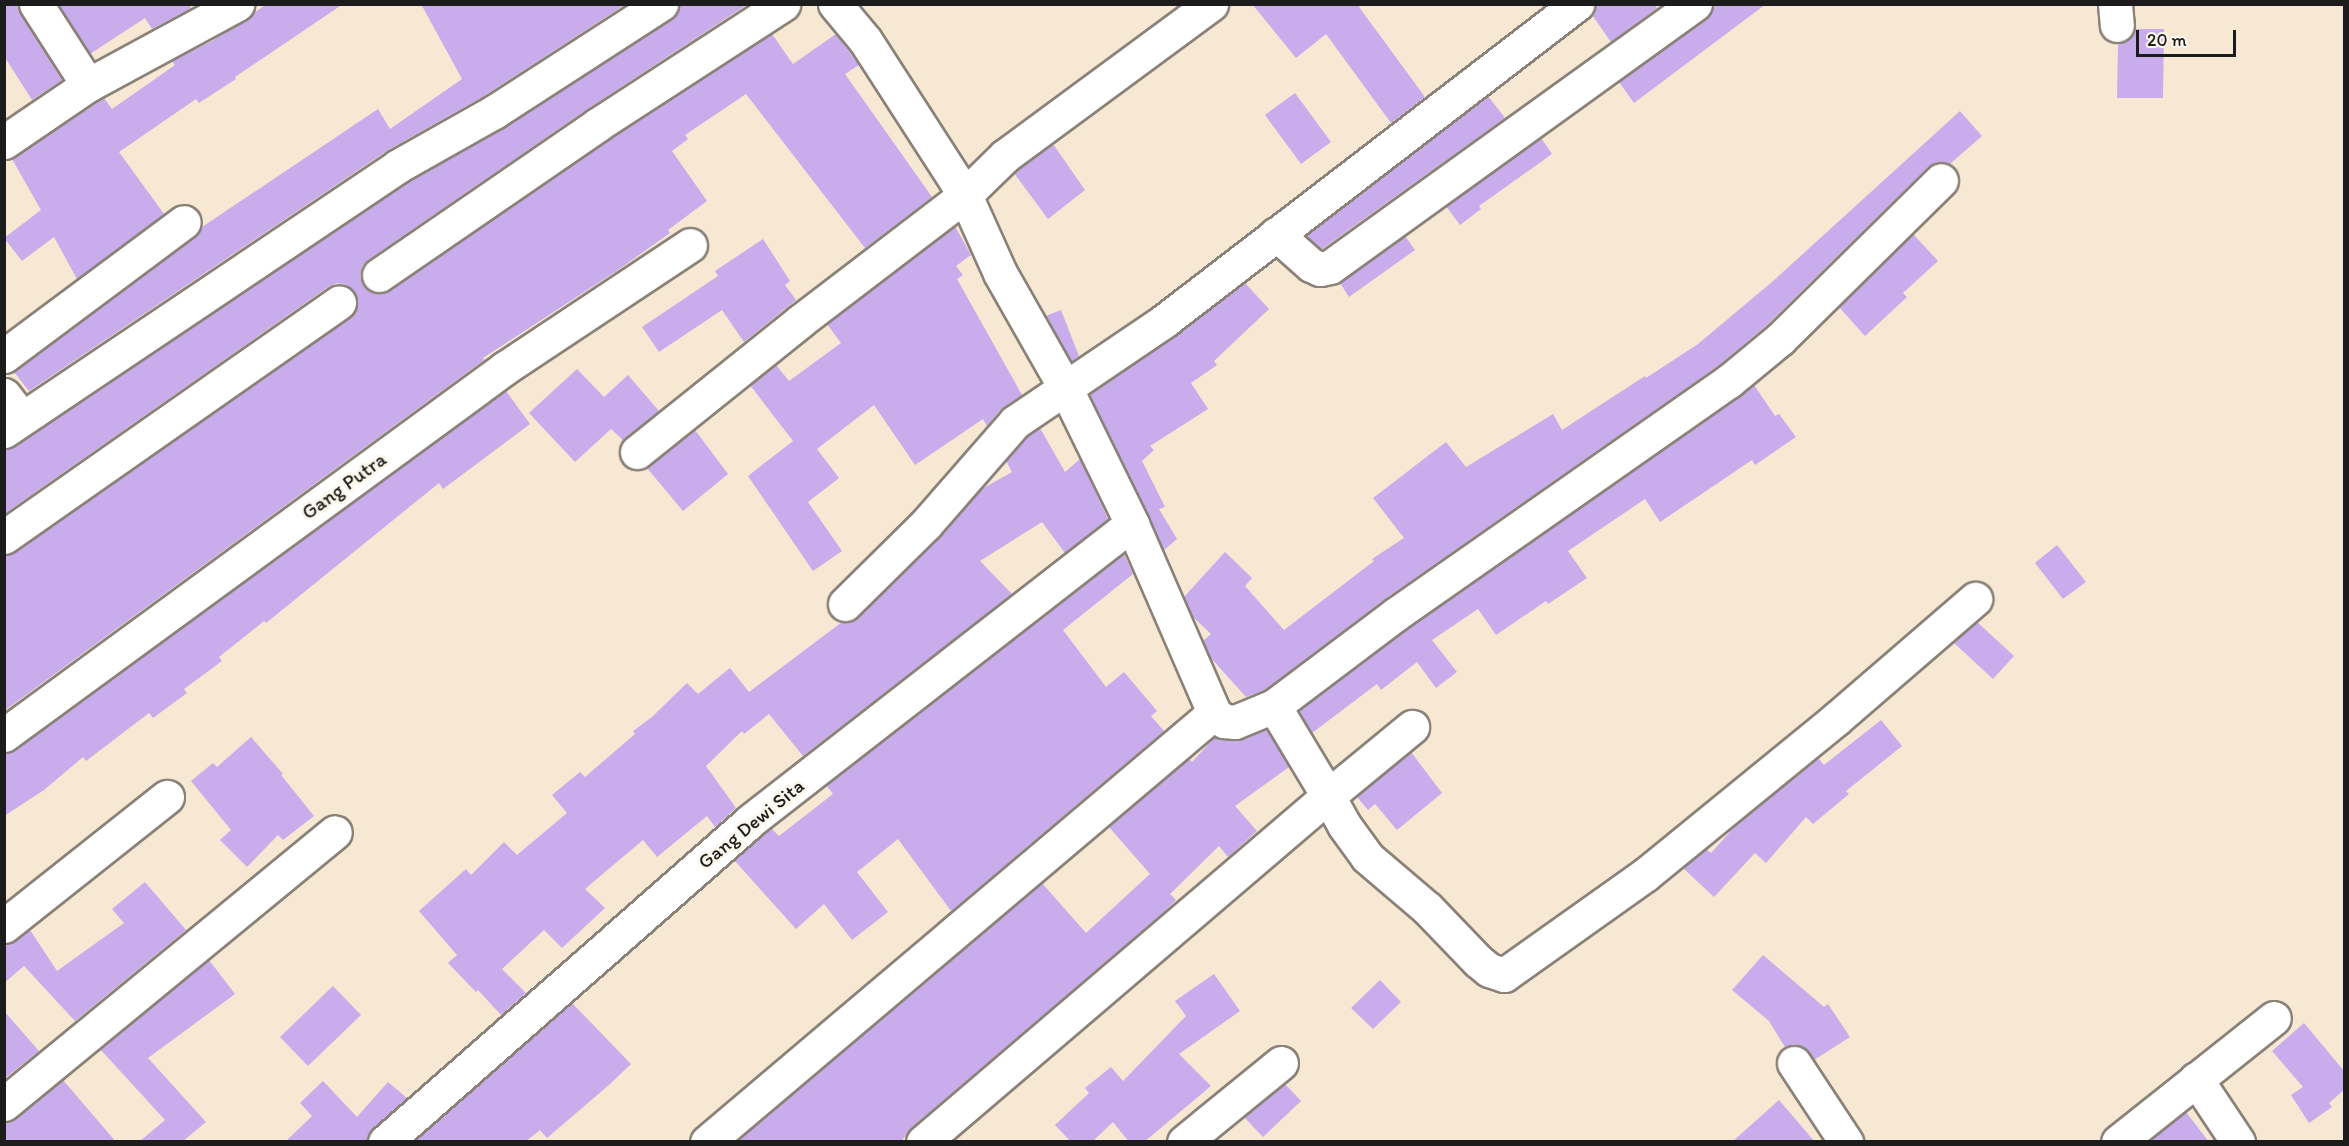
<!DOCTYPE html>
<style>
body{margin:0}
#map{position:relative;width:2349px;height:1146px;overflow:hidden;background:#f7e8d3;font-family:Itim,sans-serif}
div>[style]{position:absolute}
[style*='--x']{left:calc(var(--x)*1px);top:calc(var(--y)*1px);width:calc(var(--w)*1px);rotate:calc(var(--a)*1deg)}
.building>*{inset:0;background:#c8acec}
.roads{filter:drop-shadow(2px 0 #8a8278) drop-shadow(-2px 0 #8a8278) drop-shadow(0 2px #8a8278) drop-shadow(0 -2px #8a8278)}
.minor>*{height:33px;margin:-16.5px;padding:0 16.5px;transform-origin:16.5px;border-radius:16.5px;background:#fff}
span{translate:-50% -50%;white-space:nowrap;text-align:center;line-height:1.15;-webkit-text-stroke:6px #fbf7ec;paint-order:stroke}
.street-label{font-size:20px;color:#1c1c1c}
.frame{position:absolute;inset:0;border:6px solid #1c1c1c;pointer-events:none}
.scale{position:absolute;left:2136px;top:30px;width:100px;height:27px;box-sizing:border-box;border:3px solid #1c1c1c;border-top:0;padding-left:8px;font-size:18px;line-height:21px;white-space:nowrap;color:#1c1c1c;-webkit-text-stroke:4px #fbf7ec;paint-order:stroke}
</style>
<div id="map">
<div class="building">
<i style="clip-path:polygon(4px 4px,17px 4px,20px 14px,62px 80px,32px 100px,4px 56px)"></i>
<i style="clip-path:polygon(59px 4px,189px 4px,191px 8px,152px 29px,145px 18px,90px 54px)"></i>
<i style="clip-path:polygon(267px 4px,343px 4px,235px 77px,236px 79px,199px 103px,196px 99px,119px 152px,164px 214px,77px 279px,54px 237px,22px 261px,4px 238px,41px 210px,12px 159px,104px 98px,112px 109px,175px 65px,172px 61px,212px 41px)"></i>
<i style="clip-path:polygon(421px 4px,626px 4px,484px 96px,388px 150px,29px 391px,14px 372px,195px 237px,202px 227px,378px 109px,390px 129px,462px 79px)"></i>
<i style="clip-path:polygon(680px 4px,748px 4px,586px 110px,368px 260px,362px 266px,360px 276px,364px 286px,370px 292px,380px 294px,390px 290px,607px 141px,772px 34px,793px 64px,836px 34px,859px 65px,845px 74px,932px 197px,865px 248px,746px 94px,685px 135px,688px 139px,672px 151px,707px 201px,668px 230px,670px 233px,618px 270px,483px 358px,484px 360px,4px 711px,4px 556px,15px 552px,350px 317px,356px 309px,358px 300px,355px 292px,346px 285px,337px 283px,328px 287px,4px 514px,4px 450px,14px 447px,408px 182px,504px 128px,671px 20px,677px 13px)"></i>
<i style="clip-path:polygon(1252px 4px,1362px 4px,1359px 7px,1425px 97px,1391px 123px,1326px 34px,1296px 58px)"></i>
<i style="clip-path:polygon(1595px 4px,1654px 4px,1657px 8px,1611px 42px,1592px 15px)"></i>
<i style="clip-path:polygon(1716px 4px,1766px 4px,1634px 103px,1619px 82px,1706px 19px)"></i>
<i style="clip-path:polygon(2135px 29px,2164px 29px,2163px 98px,2117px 98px,2118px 44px,2128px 40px)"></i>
<i style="clip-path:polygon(1295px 93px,1331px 142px,1301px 164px,1265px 115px)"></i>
<i style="clip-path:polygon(1488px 96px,1505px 118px,1322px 249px,1306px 236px)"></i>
<i style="clip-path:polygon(1960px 111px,1982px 136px,1950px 164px,1937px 162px,1928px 167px,1767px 325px,1718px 366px,1385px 599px,1265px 690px,1246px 697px,1210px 657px,1203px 641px,1211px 634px,1193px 617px,1184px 597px,1225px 552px,1252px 578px,1245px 586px,1284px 630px,1374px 561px,1372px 559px,1404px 538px,1373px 498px,1446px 442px,1466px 467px,1553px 414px,1562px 430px,1645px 376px,1646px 378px,1698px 344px,1772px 282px)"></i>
<i style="clip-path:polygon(1541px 138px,1552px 154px,1479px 206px,1481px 209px,1460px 225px,1446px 206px)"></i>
<i style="clip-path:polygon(1053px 144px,1085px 190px,1048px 219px,1014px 173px)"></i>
<i style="clip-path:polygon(955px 226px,971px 255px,956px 266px,963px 275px,957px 279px,1022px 395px,1001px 409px,987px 426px,983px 419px,915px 465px,874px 405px,817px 449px,839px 478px,808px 502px,842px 551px,813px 571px,748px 476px,793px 441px,750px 385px,776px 365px,789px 381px,841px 343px,827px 324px)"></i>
<i style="clip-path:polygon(1913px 234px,1938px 261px,1903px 293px,1907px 297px,1865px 336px,1839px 307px)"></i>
<i style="clip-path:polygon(1405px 236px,1415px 250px,1349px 297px,1340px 283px)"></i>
<i style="clip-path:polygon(763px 239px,790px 281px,785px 285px,796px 300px,744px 342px,722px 310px,659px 352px,642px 327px,718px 276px,715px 271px)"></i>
<i style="clip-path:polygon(1245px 283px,1269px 309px,1214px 361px,1217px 365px,1191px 383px,1208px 409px,1150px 446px,1154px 450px,1142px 461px,1165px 507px,1159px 509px,1177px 539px,1164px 550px,1089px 394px,1175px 336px)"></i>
<i style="clip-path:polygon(1061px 310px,1079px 356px,1072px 361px,1046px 316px)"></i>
<i style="clip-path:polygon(577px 369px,604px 397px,628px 375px,659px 411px,623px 440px,611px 429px,575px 462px,529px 413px)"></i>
<i style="clip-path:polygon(1754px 385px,1775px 416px,1779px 414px,1796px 437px,1755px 465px,1752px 460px,1660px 522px,1645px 499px,1568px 551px,1587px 578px,1548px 604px,1546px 601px,1496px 635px,1478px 609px,1432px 640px,1457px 672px,1436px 688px,1417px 662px,1381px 690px,1377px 684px,1312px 733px,1299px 711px,1407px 629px)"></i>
<i style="clip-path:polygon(506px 391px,530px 424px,443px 489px,439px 483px,266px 623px,264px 621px,219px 657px,222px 661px,184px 689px,187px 693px,153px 718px,149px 713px,86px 761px,83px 757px,44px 790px,4px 816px,4px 753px,15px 750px)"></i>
<i style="clip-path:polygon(1040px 428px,1065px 472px,1080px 459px,1108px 519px,1065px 553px,1042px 522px,980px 561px,1012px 594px,803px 756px,769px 714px,744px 734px,742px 731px,706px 766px,736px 808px,715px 827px,707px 816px,657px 857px,643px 840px,585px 889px,605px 908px,562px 948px,544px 930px,502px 969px,526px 993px,501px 1015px,478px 990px,476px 992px,448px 963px,457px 955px,419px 911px,466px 869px,471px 875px,504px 842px,517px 855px,567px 813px,552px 795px,580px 772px,585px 777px,635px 734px,633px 731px,652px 717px,687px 683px,698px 694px,730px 668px,749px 692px,842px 622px,850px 622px,858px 617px,939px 537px,980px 490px,1012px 472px,1006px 461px,1028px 436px)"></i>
<i style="clip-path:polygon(695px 430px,728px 474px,683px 511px,647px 468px)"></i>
<i style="clip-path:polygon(2057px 545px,2086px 582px,2063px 599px,2035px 563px)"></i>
<i style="clip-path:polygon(1124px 554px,1133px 574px,1063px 630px,1106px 687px,1124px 672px,1157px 711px,1151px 716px,1164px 731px,951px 911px,898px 839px,857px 872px,888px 912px,852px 940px,824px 904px,796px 929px,734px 860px,771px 828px,779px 836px,833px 794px,826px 785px)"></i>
<i style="clip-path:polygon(1977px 622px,2014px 656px,1993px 679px,1953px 642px)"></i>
<i style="clip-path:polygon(1881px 720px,1902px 746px,1846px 791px,1849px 794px,1813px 824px,1806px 817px,1766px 863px,1755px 853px,1714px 897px,1683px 868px,1706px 849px,1711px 853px,1738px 823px,1818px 758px,1824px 765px)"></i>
<i style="clip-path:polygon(1266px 729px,1289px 767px,1235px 806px,1257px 831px,1228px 857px,1219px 846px,1170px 894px,1176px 900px,1165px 911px,911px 1128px,901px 1142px,737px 1142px,1042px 883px,1086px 933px,1150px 874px,1109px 827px,1189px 759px,1192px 762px,1215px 737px,1234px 741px)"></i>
<i style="clip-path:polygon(251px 737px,283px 774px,281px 775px,314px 816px,283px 840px,278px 835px,247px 867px,220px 840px,231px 830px,191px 781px,213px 763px,217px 767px)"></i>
<i style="clip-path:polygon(1411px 752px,1442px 793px,1397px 830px,1375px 804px,1368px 810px,1357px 797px)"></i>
<i style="clip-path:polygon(145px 882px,186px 930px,75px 1021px,24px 966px,4px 983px,4px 944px,15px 941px,30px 930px,57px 971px,124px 923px,112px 909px)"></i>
<i style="clip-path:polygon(1763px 955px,1824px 1007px,1828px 1004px,1850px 1037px,1814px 1060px,1802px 1046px,1793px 1044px,1785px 1047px,1769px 1021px,1732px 990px)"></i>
<i style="clip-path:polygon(209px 960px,235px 994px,148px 1058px,206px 1122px,182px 1142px,139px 1142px,165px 1120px,100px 1049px)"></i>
<i style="clip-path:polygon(1214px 974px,1240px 1011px,1179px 1054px,1211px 1086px,1144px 1142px,1129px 1142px,1113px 1122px,1092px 1142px,1071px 1142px,1055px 1125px,1089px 1093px,1085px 1088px,1111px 1067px,1123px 1081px,1186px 1016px,1175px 1001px)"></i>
<i style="clip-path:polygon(1380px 980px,1401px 1002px,1373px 1029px,1351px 1008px)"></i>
<i style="clip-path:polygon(333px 986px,361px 1015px,308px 1066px,280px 1037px)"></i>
<i style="clip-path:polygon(572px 1003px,631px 1064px,610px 1084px,547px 1138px,540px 1130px,525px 1142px,414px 1142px)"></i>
<i style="clip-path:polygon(4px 1011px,39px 1051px,4px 1079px)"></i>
<i style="clip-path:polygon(2304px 1023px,2344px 1071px,2344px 1090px,2329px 1103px,2332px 1107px,2309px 1123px,2291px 1095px,2303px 1087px,2272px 1051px)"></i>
<i style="clip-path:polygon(63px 1080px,116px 1142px,4px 1142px,4px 1122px,16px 1118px)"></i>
<i style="clip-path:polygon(323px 1081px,357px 1117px,388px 1082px,407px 1098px,373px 1128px,367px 1142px,285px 1142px,312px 1116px,300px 1103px)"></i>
<i style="clip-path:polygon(1285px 1084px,1301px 1101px,1263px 1137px,1244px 1117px)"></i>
<i style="clip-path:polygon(1779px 1100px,1815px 1142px,1732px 1142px)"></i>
<i style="clip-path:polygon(2186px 1112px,2209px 1142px,2149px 1142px)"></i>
</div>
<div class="roads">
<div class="minor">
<i style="--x:36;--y:4;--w:96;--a:57.3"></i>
<i style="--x:835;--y:4;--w:47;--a:50.2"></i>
<i style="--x:865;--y:40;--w:184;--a:57.2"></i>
<i style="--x:965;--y:195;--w:85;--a:65.8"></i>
<i style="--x:1000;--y:273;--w:133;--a:60.4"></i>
<i style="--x:1066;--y:389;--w:150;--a:63.9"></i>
<i style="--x:1132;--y:524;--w:206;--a:66.5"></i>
<i style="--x:1214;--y:713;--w:13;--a:39"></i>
<i style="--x:1224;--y:721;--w:11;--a:5"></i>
<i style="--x:1235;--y:722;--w:42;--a:-22.3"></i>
<i style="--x:1274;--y:706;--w:153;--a:-37"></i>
<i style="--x:1396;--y:614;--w:406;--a:-35"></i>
<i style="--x:1729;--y:381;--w:66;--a:-39.5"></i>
<i style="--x:1780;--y:339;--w:226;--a:-44.6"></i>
<i style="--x:2115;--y:4;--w:21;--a:85"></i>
<i style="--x:4;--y:142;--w:102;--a:-34.2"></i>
<i style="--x:88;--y:85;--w:170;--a:-28.5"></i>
<i style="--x:1276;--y:234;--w:47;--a:41.5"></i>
<i style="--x:1311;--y:265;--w:10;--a:24"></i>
<i style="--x:1320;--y:269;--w:10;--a:-11"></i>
<i style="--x:1330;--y:267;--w:450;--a:-35.8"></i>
<i style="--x:379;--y:275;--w:265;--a:-34.5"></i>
<i style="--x:597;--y:125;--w:222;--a:-33"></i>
<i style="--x:4;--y:356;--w:224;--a:-36.7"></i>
<i style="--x:4;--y:395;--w:29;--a:52"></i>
<i style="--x:4;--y:431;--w:475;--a:-33.9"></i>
<i style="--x:398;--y:166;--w:110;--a:-29.4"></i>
<i style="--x:494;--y:112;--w:199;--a:-32.9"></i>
<i style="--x:637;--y:452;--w:208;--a:-38.7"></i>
<i style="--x:799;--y:322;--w:209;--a:-37.4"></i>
<i style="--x:965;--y:195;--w:56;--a:-44.3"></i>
<i style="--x:1005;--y:156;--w:256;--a:-36.4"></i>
<i style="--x:4;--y:537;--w:409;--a:-35"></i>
<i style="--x:845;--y:604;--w:114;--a:-44.6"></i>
<i style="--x:926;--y:524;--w:135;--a:-48.9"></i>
<i style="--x:1015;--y:422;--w:180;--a:-34.1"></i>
<i style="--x:1164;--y:321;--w:521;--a:-37.51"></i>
<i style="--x:1274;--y:706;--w:105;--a:59"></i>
<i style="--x:1328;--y:796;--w:109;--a:-39.4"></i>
<i style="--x:4;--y:735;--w:621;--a:-36.22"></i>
<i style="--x:505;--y:368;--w:222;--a:-33.6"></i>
<i style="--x:4;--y:926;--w:208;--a:-38.4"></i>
<i style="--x:1794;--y:1063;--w:95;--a:56.6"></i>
<i style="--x:2196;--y:1079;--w:76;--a:56.3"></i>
<i style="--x:4;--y:1104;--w:428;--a:-39.4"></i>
<i style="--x:385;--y:1142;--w:486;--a:-41.3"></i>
<i style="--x:750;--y:821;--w:484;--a:-37.9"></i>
<i style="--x:707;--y:1142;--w:664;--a:-40.24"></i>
<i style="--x:923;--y:1142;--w:533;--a:-40.51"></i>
<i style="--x:1328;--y:796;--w:33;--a:61"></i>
<i style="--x:1344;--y:825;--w:39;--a:54"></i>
<i style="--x:1367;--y:857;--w:79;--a:40.4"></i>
<i style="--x:1427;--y:908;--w:74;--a:46.1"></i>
<i style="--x:1478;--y:961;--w:14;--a:39"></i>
<i style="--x:1489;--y:970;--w:16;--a:18"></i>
<i style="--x:1504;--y:975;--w:174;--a:-35.4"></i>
<i style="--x:1646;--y:874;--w:245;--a:-39.2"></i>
<i style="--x:1836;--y:719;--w:184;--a:-40.8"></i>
<i style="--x:1184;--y:1142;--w:125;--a:-39.2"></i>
<i style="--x:2118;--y:1142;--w:199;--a:-38.5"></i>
</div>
</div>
<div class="street-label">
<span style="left:344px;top:486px;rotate:-36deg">Gang Putra</span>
<span style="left:751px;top:824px;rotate:-39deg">Gang Dewi Sita</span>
</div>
<div class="frame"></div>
<div class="scale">20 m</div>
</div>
